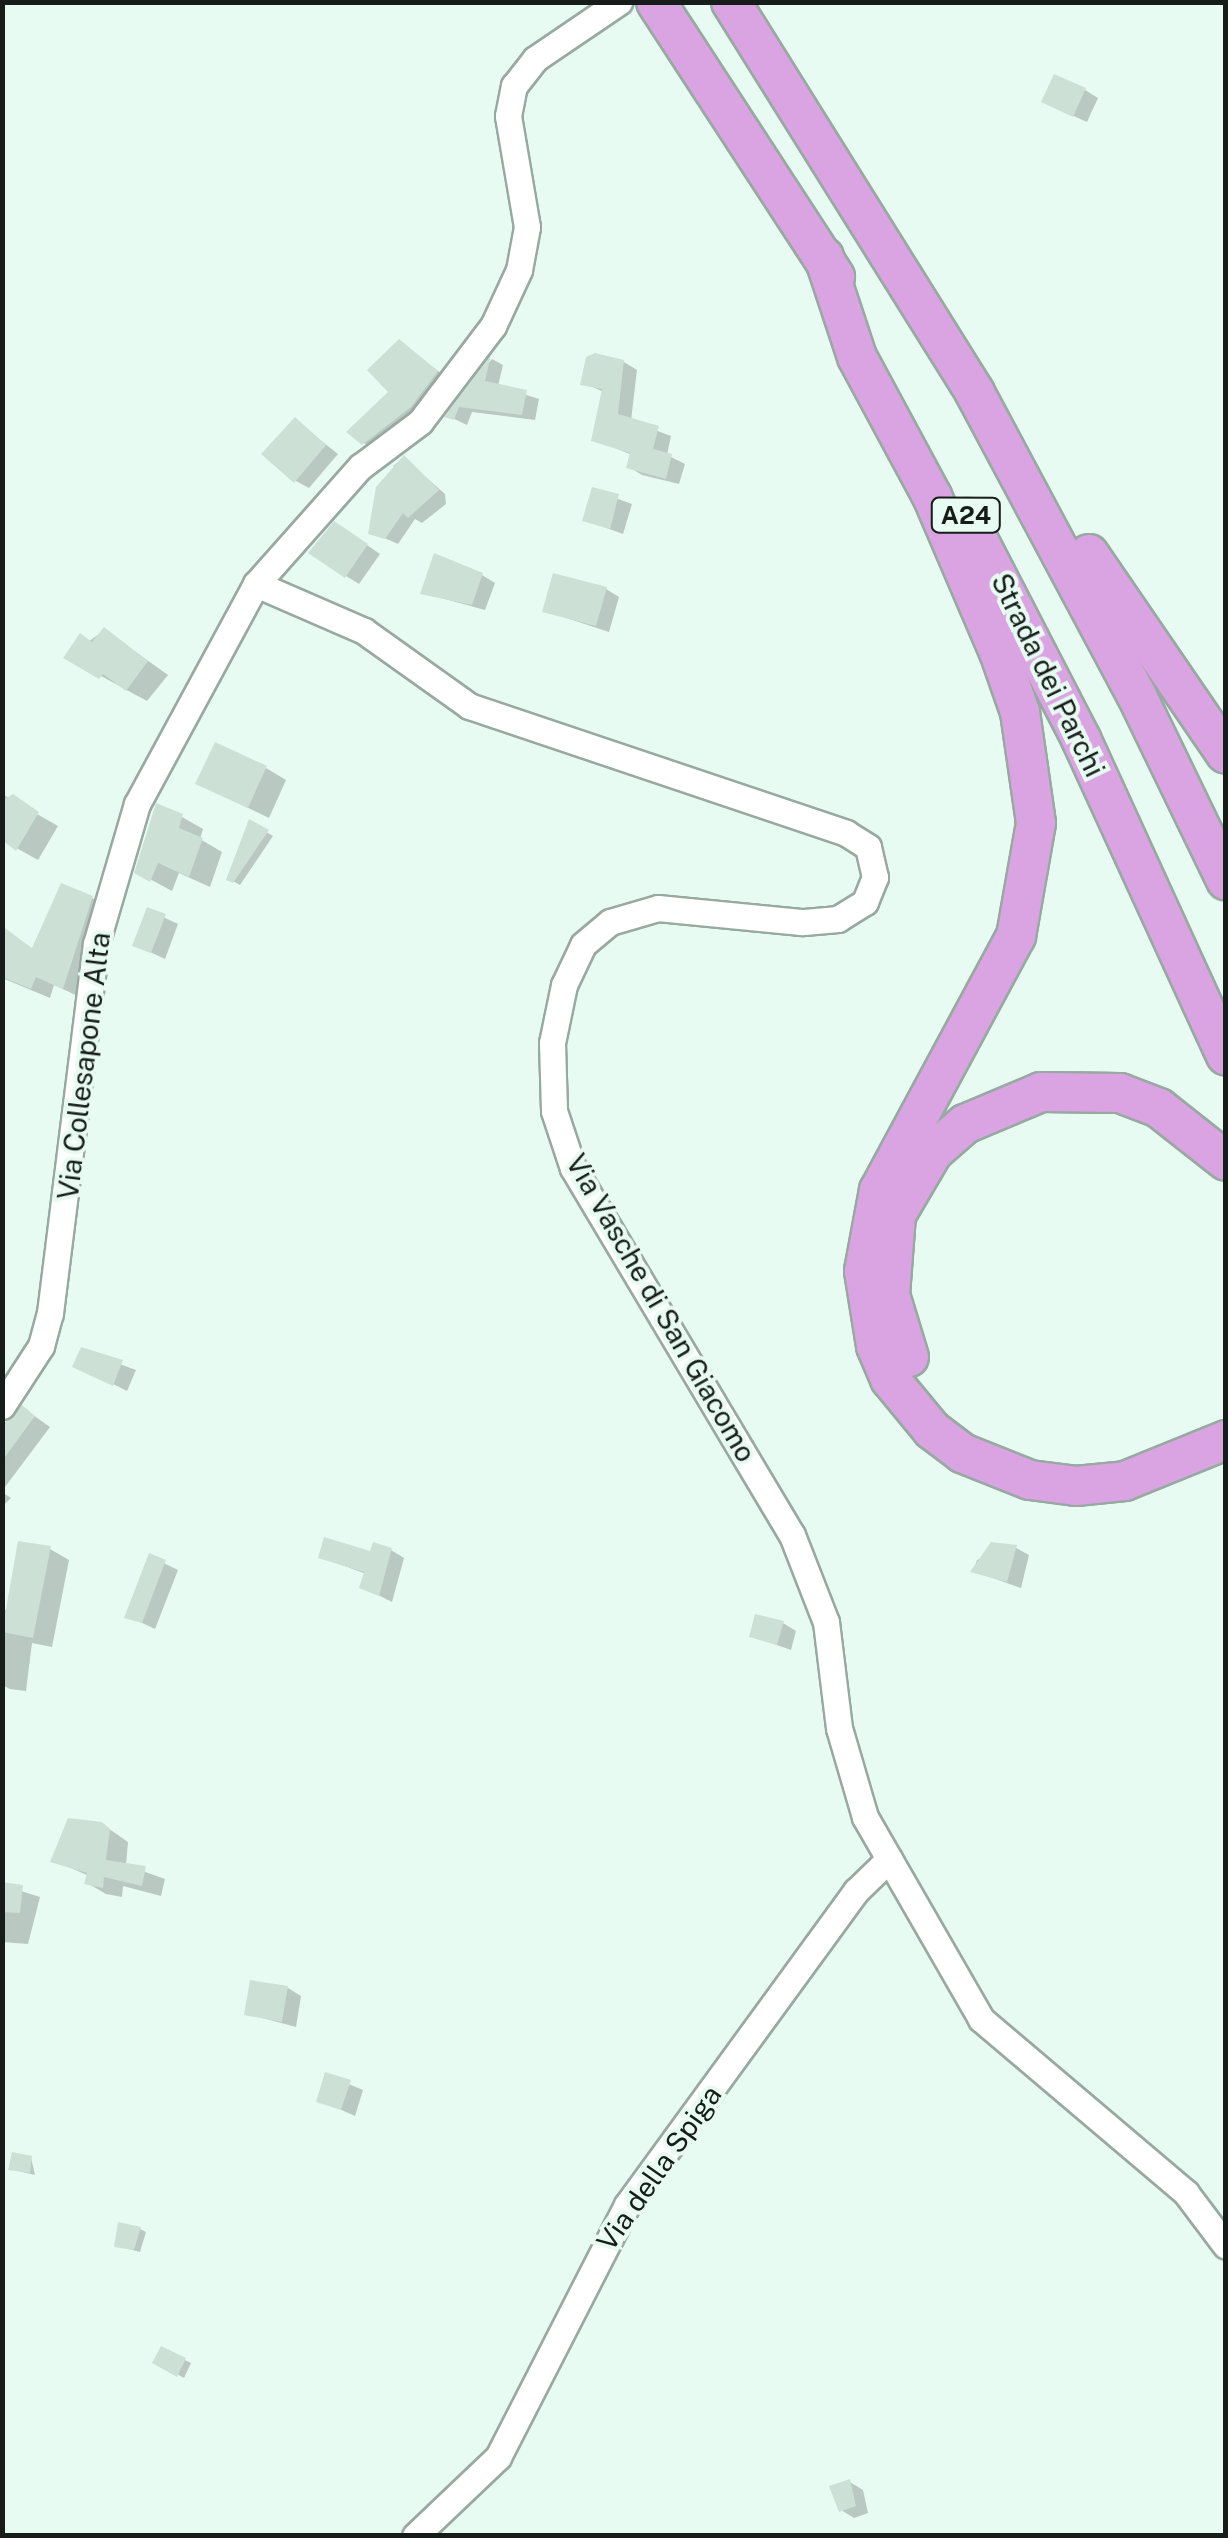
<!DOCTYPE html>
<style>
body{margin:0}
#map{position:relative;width:1228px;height:2538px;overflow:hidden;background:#e8fbf2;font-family:"Public Sans",sans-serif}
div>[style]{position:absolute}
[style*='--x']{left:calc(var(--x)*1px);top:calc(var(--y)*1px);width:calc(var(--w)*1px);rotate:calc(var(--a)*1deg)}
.shadow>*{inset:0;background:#0003}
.building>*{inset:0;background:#cce0d6}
.roads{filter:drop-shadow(2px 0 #97a9a0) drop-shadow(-2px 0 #97a9a0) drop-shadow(0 2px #97a9a0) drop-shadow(0 -2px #97a9a0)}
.minor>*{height:25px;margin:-12.5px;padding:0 12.5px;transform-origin:12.5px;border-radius:12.5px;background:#fff}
.highway>*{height:38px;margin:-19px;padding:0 19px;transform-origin:19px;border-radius:19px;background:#d9a4e1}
span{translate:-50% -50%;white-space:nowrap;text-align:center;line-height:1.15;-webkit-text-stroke:8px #e8fbf2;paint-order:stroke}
.shield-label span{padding:2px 8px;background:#e8fbf2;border:2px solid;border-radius:8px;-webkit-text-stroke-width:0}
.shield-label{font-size:25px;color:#151c19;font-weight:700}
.street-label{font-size:28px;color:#151c19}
.frame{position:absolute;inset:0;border:5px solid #151c19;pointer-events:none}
</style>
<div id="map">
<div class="shadow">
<i style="clip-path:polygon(1085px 90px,1098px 98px,1087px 122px,1058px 109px)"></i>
<i style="clip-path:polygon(399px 342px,457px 385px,385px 455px,364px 443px,391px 392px)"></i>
<i style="clip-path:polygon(492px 359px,503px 365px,498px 386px,539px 399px,535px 420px,472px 412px,467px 425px,448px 416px)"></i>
<i style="clip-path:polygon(624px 362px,637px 370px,631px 421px,671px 436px,667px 455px,685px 464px,679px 484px,642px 475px,629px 467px,632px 455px,594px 439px,604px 392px,583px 383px)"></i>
<i style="clip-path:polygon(295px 420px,338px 454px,309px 488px,296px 481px)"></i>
<i style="clip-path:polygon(404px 458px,445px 494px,446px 504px,422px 523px,415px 519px,398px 544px,371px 532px,398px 470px,393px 466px)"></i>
<i style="clip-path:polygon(593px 490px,632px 504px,623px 534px,585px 520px)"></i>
<i style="clip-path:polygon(348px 532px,380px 554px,359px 584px,346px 576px)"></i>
<i style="clip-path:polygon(482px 575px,495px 583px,485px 610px,423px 593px)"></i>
<i style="clip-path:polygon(606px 589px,619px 597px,609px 632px,545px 611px)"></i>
<i style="clip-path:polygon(105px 630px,168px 675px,147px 701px,66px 657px)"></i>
<i style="clip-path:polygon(266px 768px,286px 780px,269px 818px,219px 794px)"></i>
<i style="clip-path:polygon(2px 794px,58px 826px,38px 860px,2px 840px)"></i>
<i style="clip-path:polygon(182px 817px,203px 829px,200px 839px,222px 852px,210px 887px,179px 873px,172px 891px,137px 872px)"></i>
<i style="clip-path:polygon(251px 823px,273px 836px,240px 885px,229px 879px)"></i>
<i style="clip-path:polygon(92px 898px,111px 909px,82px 998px,54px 985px,50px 998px,2px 978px,2px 929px,34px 950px)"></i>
<i style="clip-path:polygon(148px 910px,178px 924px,165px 959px,135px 945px)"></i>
<i style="clip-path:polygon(82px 1350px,136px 1370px,127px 1391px,85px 1370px)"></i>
<i style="clip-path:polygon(23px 1408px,50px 1427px,2px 1491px,2px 1422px,11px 1422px)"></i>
<i style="clip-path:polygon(2px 1492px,11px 1498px,2px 1507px)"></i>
<i style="clip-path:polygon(1016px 1548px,1029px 1555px,1021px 1588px,973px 1571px,977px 1560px)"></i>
<i style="clip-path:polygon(50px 1549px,69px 1560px,52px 1647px,32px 1643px,26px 1691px,10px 1689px,2px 1685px,2px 1610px,8px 1610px)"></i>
<i style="clip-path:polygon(391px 1550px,404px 1558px,392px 1602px,362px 1587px,366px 1574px,321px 1557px)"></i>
<i style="clip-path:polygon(151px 1557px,178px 1570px,155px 1629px,127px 1616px)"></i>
<i style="clip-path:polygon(783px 1623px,796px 1631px,791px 1650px,751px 1636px)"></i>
<i style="clip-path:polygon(102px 1824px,128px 1842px,126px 1865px,165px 1879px,161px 1896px,123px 1886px,122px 1897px,106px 1894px,87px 1883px,89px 1876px,53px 1860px)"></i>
<i style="clip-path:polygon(2px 1885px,40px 1897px,28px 1944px,2px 1942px)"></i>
<i style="clip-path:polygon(288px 1988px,301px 1996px,296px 2027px,247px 2014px)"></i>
<i style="clip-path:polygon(327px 2075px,363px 2090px,355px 2116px,319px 2100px)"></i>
<i style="clip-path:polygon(31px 2158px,35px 2175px,10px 2169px)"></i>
<i style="clip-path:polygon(140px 2229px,146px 2232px,140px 2252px,117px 2246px)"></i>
<i style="clip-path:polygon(162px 2349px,191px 2363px,184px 2378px,155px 2362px)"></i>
<i style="clip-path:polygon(850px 2482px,863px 2490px,868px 2513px,854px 2518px,841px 2510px)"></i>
</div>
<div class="building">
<i style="clip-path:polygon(1054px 74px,1086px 88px,1073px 117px,1041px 102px)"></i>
<i style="clip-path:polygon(399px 339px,438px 371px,411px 407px,362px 445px,346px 432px,388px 392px,367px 370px)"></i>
<i style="clip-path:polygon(595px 353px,624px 360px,618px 414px,659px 426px,653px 449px,672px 454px,666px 479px,626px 468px,630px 453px,591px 441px,602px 389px,580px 385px,586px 357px)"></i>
<i style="clip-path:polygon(491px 355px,485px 381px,527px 390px,522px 415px,459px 407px,454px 420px,444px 417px)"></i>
<i style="clip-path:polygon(295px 417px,326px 445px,294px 483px,261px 454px)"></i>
<i style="clip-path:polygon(404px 455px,439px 490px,408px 518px,403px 513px,385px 539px,368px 534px,376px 487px)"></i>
<i style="clip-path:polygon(592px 487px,619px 494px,610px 529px,582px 521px)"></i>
<i style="clip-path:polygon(334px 521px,368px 544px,345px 578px,308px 553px)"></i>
<i style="clip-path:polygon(434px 553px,483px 573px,472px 605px,420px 594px)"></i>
<i style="clip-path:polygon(553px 573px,607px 587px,596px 626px,542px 612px)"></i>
<i style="clip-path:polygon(104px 627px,148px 661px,126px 691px,103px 674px,99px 679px,63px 658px,80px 633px,92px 642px)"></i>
<i style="clip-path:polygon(215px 742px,267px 766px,248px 808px,195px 784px)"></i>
<i style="clip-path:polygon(13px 794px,39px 812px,16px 851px,2px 840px,2px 801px)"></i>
<i style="clip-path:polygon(156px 803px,183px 814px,179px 828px,203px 838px,189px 877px,158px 863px,150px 882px,134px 873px)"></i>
<i style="clip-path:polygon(249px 819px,269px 830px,233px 883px,226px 880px)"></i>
<i style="clip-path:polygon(61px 883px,93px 896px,63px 989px,36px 977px,31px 989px,2px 977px,2px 926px,32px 948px)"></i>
<i style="clip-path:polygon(147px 907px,166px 914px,151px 953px,132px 946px)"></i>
<i style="clip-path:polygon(81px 1347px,123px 1360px,113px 1386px,72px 1367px)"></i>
<i style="clip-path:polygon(22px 1405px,35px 1416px,2px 1461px,2px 1426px)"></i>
<i style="clip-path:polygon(324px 1537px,370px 1551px,373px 1542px,392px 1548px,379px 1596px,359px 1588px,364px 1572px,318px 1558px)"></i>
<i style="clip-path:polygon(18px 1541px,51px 1546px,33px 1638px,2px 1632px)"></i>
<i style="clip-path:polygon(991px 1542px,1017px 1545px,1007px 1582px,970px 1572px)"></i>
<i style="clip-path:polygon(149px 1553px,166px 1560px,142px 1623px,124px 1618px)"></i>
<i style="clip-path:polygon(755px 1614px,784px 1621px,777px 1645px,749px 1637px)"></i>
<i style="clip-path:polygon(68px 1818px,102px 1822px,110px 1829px,106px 1860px,146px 1866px,142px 1886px,104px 1877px,103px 1888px,84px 1884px,87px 1873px,50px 1862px)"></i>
<i style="clip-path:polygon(2px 1882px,23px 1885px,20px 1913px,2px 1912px)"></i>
<i style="clip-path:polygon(250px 1980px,288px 1986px,282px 2022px,244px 2015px)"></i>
<i style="clip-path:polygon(325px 2072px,351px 2080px,341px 2110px,316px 2102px)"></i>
<i style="clip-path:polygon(12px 2152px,32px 2156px,30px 2173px,8px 2170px)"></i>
<i style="clip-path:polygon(118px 2222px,141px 2227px,134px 2250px,114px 2247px)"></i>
<i style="clip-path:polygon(161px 2346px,186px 2358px,177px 2377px,152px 2363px)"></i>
<i style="clip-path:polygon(850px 2479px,856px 2506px,839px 2512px,829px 2486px)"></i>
</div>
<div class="roads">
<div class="minor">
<i style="--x:256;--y:584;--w:118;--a:23.5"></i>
<i style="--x:364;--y:631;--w:129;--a:35.5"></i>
<i style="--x:469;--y:706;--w:398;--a:18.6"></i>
<i style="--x:846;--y:833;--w:26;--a:32"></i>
<i style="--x:868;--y:847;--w:31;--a:77"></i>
<i style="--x:875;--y:877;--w:27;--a:112"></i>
<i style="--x:865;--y:902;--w:32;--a:148"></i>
<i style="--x:838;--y:919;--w:37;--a:175"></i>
<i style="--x:801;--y:922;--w:144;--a:-174.4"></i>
<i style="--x:658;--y:908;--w:50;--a:163.7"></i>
<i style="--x:610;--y:922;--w:35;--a:140"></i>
<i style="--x:583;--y:945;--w:44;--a:115.4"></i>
<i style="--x:564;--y:985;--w:59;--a:101.7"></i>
<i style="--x:552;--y:1043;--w:68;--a:88.3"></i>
<i style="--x:554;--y:1111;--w:60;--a:71.6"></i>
<i style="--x:573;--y:1168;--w:427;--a:59.2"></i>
<i style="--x:792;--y:1535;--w:93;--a:68.7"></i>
<i style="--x:826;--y:1622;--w:107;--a:83"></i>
<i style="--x:839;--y:1728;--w:93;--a:73.7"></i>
<i style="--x:865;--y:1817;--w:233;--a:60.1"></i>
<i style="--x:981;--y:2019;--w:269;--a:40.3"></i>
<i style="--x:1186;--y:2193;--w:66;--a:53"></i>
<i style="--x:2;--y:1406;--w:72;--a:-57"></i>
<i style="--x:41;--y:1346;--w:34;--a:-75"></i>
<i style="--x:50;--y:1313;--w:372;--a:-82.9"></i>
<i style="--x:96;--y:944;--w:146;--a:-73.7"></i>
<i style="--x:137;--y:804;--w:250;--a:-61.6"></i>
<i style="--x:256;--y:584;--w:157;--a:-48.4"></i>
<i style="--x:360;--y:467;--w:75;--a:-36.9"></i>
<i style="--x:420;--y:422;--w:121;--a:-52.8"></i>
<i style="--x:493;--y:326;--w:62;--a:-65.1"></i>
<i style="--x:519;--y:270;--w:44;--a:-79.5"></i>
<i style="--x:527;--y:227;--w:113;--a:-99.7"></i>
<i style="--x:508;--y:116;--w:31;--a:-79"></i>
<i style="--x:514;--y:86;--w:34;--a:-52"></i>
<i style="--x:535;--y:59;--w:102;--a:-34.2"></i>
<i style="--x:415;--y:2536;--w:115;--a:-43.6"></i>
<i style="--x:498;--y:2457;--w:283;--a:-62.9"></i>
<i style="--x:627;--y:2205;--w:389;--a:-53.9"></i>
<i style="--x:856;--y:1891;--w:46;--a:-44.1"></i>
</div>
<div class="highway">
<i style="--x:656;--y:2;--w:328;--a:56.9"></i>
<i style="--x:731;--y:2;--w:461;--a:58"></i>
<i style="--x:975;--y:393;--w:341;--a:61.9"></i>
<i style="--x:1136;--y:694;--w:207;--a:64.2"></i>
<i style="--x:824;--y:257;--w:105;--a:71.7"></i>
<i style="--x:857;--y:357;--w:158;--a:61.7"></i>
<i style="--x:932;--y:496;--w:170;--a:66.8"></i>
<i style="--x:999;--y:652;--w:64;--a:70.7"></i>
<i style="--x:1020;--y:712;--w:112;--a:81.8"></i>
<i style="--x:1036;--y:823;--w:115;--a:100"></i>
<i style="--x:1016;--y:936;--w:289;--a:118.3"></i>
<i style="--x:879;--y:1190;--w:82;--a:100.5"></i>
<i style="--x:864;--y:1271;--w:76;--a:80.9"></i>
<i style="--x:876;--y:1346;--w:36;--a:67"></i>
<i style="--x:890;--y:1379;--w:66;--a:50.5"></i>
<i style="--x:932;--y:1430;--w:38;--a:37"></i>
<i style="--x:962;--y:1453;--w:73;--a:21.7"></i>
<i style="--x:1030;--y:1480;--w:46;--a:7.4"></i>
<i style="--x:1076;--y:1486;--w:49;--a:-5.8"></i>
<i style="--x:1125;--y:1481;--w:109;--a:-22.1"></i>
<i style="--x:967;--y:518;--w:249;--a:62.7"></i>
<i style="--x:1081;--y:739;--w:348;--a:65.4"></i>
<i style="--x:1089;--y:554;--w:242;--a:55.6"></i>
<i style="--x:909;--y:1357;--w:65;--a:-107"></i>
<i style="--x:890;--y:1295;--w:80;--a:-85.7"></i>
<i style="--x:896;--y:1215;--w:73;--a:-59.6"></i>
<i style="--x:933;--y:1152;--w:43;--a:-41.2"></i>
<i style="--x:965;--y:1124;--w:82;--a:-22.8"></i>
<i style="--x:1041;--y:1092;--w:79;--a:0.7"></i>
<i style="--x:1120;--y:1093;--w:42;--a:21"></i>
<i style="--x:1159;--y:1108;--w:85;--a:38.3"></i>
</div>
</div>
<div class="shield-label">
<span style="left:966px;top:515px">A24</span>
</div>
<div class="street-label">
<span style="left:1048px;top:675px;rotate:64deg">Strada dei Parchi</span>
<span style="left:84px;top:1066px;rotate:-83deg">Via Collesapone Alta</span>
<span style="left:661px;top:1308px;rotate:60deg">Via Vasche di San Giacomo</span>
<span style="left:659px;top:2168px;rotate:-55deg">Via della Spiga</span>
</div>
<div class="frame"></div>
</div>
